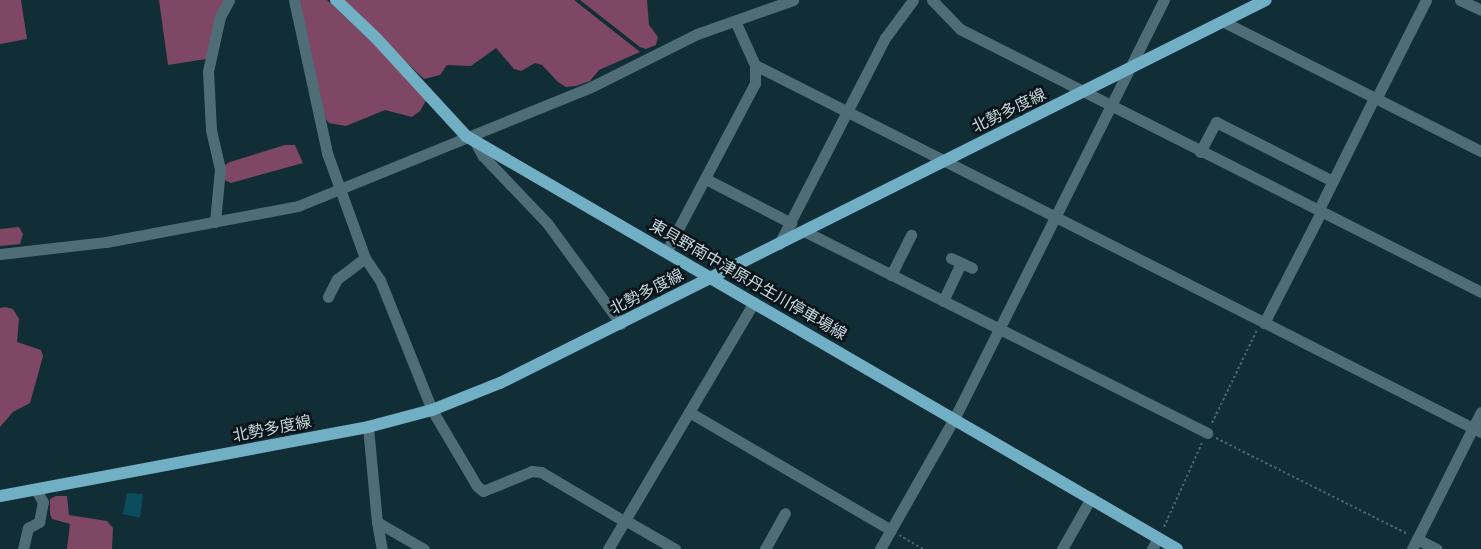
<!DOCTYPE html>
<meta charset="utf-8">
<style>
body{margin:0}
#map{position:relative;width:1481px;height:549px;overflow:hidden;background:#112e37;font-family:Cabin,"Noto Sans JP",sans-serif}
div>[style]{position:absolute}
[style*='--x']{left:calc(var(--x)*1px);top:calc(var(--y)*1px);width:calc(var(--w)*1px);rotate:calc(var(--a)*1deg)}
.forest>*{inset:0;background:#7e4764}
.building>*{inset:0;background:#0b4c5d}
.path>*{height:2px;margin-top:-1px;transform-origin:0;background:repeating-linear-gradient(90deg,#4b646c 0 2.5px,transparent 0 5px)}
.minor>*{height:11px;margin:-5.5px;padding:0 5.5px;transform-origin:5.5px;border-radius:5.5px;background:#4f6d77}
.major>*{height:12px;margin:-6px;padding:0 6px;transform-origin:6px;border-radius:6px;background:#71afc5}
span{translate:-50% -50%;white-space:nowrap;text-align:center;line-height:1.15;-webkit-text-stroke:5px #081418;paint-order:stroke}
.street-label{font-size:16px;color:#c8d8de}
</style>
<div id="map">
<div class="forest">
<i style="clip-path:polygon(0 0,21px 0,27px 39px,0 44px)"></i>
<i style="clip-path:polygon(159px 0,224px 0,206px 59px,168px 65px)"></i>
<i style="clip-path:polygon(296px 0,327px 0,425px 92px,427px 99px,420px 111px,412px 117px,385px 110px,346px 126px,329px 123px,324px 117px)"></i>
<i style="clip-path:polygon(341px 0,574px 0,640px 52px,599px 70px,590px 81px,576px 86px,566px 87px,558px 82px,542px 65px,535px 63px,521px 71px,514px 69px,496px 48px,471px 66px,447px 65px,440px 75px,424px 79px)"></i>
<i style="clip-path:polygon(580px 0,647px 0,649px 25px,658px 37px,656px 45px,646px 49px,640px 47px)"></i>
<i style="clip-path:polygon(285px 145px,295px 145px,303px 163px,231px 183px,224px 180px,223px 166px,230px 162px)"></i>
<i style="clip-path:polygon(19px 227px,23px 234px,20px 244px,0 246px,0 229px)"></i>
<i style="clip-path:polygon(5px 307px,13px 309px,19px 319px,17px 342px,41px 350px,43px 356px,30px 403px,13px 412px,0 427px,0 308px)"></i>
<i style="clip-path:polygon(56px 496px,67px 496px,69px 515px,107px 521px,113px 528px,112px 549px,67px 549px,70px 524px,52px 519px,50px 514px,50px 499px)"></i>
</div>
<div class="building">
<i style="clip-path:polygon(127px 493px,143px 494px,140px 518px,123px 514px)"></i>
</div>
<div class="path">
<i style="--x:1212;--y:423;--w:103;--a:-64.2"></i>
<i style="--x:1216;--y:438;--w:215;--a:26.6"></i>
<i style="--x:1164;--y:527;--w:92;--a:-65.7"></i>
<i style="--x:899;--y:535;--w:28;--a:30"></i>
</div>
<div class="minor">
<i style="--x:294;--y:0;--w:157;--a:77.8"></i>
<i style="--x:327;--y:153;--w:112;--a:70.1"></i>
<i style="--x:365;--y:258;--w:35;--a:143"></i>
<i style="--x:337;--y:279;--w:20;--a:117"></i>
<i style="--x:932;--y:0;--w:40;--a:46"></i>
<i style="--x:960;--y:29;--w:584;--a:26.78"></i>
<i style="--x:1460;--y:0;--w:23;--a:25"></i>
<i style="--x:735;--y:21;--w:48;--a:65.6"></i>
<i style="--x:755;--y:65;--w:813;--a:26.82"></i>
<i style="--x:1224;--y:22;--w:288;--a:26.7"></i>
<i style="--x:1376;--y:99;--w:111;--a:-63.2"></i>
<i style="--x:474;--y:140;--w:18;--a:61"></i>
<i style="--x:483;--y:156;--w:93;--a:46.3"></i>
<i style="--x:547;--y:223;--w:125;--a:53.8"></i>
<i style="--x:1200;--y:152;--w:34;--a:-62"></i>
<i style="--x:1216;--y:122;--w:131;--a:26.8"></i>
<i style="--x:706;--y:179;--w:96;--a:27.4"></i>
<i style="--x:1318;--y:211;--w:126;--a:-63.6"></i>
<i style="--x:215;--y:222;--w:53;--a:-84.6"></i>
<i style="--x:220;--y:169;--w:40;--a:-103"></i>
<i style="--x:211;--y:130;--w:59;--a:-92.9"></i>
<i style="--x:208;--y:71;--w:55;--a:-77.5"></i>
<i style="--x:220;--y:17;--w:19;--a:-62"></i>
<i style="--x:804;--y:231;--w:451;--a:26.6"></i>
<i style="--x:779;--y:244;--w:232;--a:-62.8"></i>
<i style="--x:885;--y:38;--w:47;--a:-53.6"></i>
<i style="--x:666;--y:252;--w:191;--a:-62.2"></i>
<i style="--x:755;--y:83;--w:18;--a:-90"></i>
<i style="--x:0;--y:254;--w:107;--a:-6.5"></i>
<i style="--x:106;--y:242;--w:195;--a:-10.6"></i>
<i style="--x:298;--y:206;--w:316;--a:-22.1"></i>
<i style="--x:591;--y:87;--w:119;--a:-26.6"></i>
<i style="--x:697;--y:34;--w:102;--a:-19.5"></i>
<i style="--x:365;--y:258;--w:27;--a:56"></i>
<i style="--x:380;--y:280;--w:140;--a:68.2"></i>
<i style="--x:432;--y:410;--w:88;--a:59.4"></i>
<i style="--x:477;--y:486;--w:8;--a:40"></i>
<i style="--x:483;--y:491;--w:53;--a:-22.2"></i>
<i style="--x:532;--y:471;--w:9;--a:6"></i>
<i style="--x:541;--y:472;--w:96;--a:30.6"></i>
<i style="--x:951;--y:258;--w:23;--a:25"></i>
<i style="--x:891;--y:275;--w:45;--a:-63.4"></i>
<i style="--x:943;--y:301;--w:42;--a:-64.7"></i>
<i style="--x:1264;--y:323;--w:125;--a:-62.8"></i>
<i style="--x:689;--y:412;--w:234;--a:30.3"></i>
<i style="--x:368;--y:427;--w:95;--a:84.6"></i>
<i style="--x:377;--y:522;--w:54;--a:29.9"></i>
<i style="--x:625;--y:520;--w:58;--a:30.1"></i>
<i style="--x:377;--y:522;--w:27;--a:80"></i>
<i style="--x:1417;--y:539;--w:22;--a:27"></i>
<i style="--x:23;--y:549;--w:22;--a:-77"></i>
<i style="--x:28;--y:528;--w:13;--a:-29"></i>
<i style="--x:39;--y:522;--w:20;--a:-79"></i>
<i style="--x:43;--y:502;--w:14;--a:-120"></i>
<i style="--x:608;--y:549;--w:287;--a:-59.4"></i>
<i style="--x:765;--y:549;--w:41;--a:-60.9"></i>
<i style="--x:880;--y:549;--w:150;--a:-60.4"></i>
<i style="--x:954;--y:419;--w:469;--a:-63.4"></i>
<i style="--x:1062;--y:549;--w:59;--a:-60.4"></i>
<i style="--x:1152;--y:549;--w:13;--a:-61"></i>
<i style="--x:1412;--y:549;--w:153;--a:-63.3"></i>
</div>
<div class="major">
<i style="--x:336;--y:0;--w:55;--a:43.5"></i>
<i style="--x:376;--y:38;--w:133;--a:47.4"></i>
<i style="--x:466;--y:136;--w:822;--a:30.15"></i>
<i style="--x:0;--y:496;--w:374;--a:-10.6"></i>
<i style="--x:368;--y:427;--w:66;--a:-14.9"></i>
<i style="--x:432;--y:410;--w:73;--a:-21.7"></i>
<i style="--x:500;--y:383;--w:856;--a:-26.57"></i>
</div>
<div class="street-label">
<span style="left:1009px;top:111px;rotate:-26deg">北勢多度線</span>
<span style="left:748px;top:280px;rotate:30deg">東貝野南中津原丹生川停車場線</span>
<span style="left:647px;top:292px;rotate:-27deg">北勢多度線</span>
<span style="left:272px;top:429px;rotate:-11deg">北勢多度線</span>
</div>
</div>
